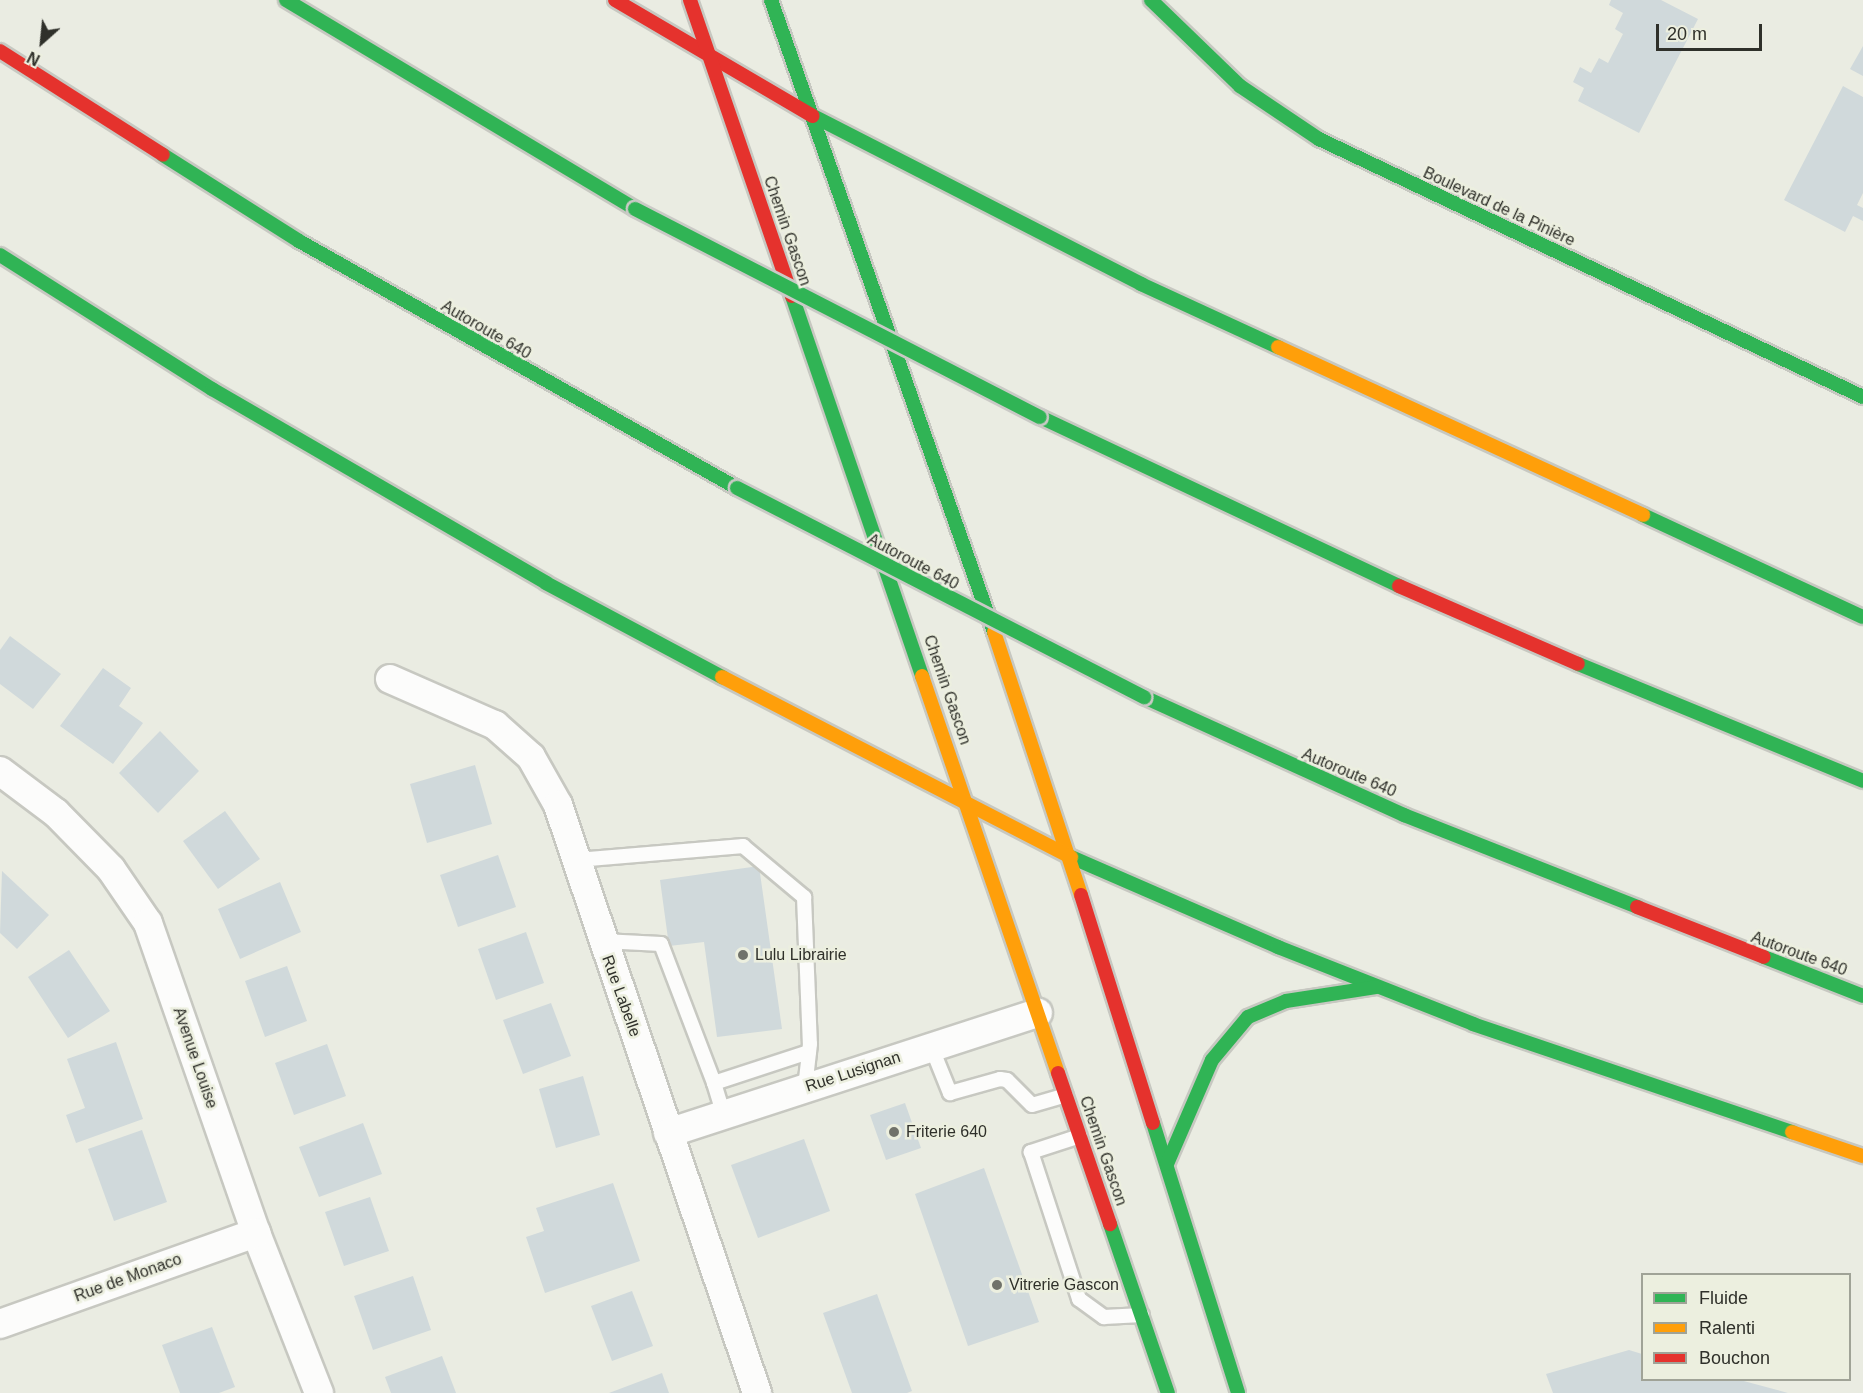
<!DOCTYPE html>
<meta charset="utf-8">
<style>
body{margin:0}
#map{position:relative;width:1863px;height:1393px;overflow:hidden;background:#eaece2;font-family:Arial,sans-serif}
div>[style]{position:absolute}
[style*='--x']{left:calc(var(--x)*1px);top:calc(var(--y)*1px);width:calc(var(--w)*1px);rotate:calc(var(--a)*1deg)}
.building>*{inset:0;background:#d0d9db}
.roads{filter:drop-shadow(2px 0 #c7c8c1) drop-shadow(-2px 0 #c7c8c1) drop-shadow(0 2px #c7c8c1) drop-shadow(0 -2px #c7c8c1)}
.lane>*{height:14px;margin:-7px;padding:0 7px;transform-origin:7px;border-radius:7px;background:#fcfcfb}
.street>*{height:28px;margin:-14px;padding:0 14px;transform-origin:14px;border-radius:14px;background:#fcfcfb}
.fast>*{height:14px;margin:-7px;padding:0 7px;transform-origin:7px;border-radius:7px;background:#30b455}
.slow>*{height:14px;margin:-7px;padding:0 7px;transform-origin:7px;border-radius:7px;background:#ff9f0a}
.jam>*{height:14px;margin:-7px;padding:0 7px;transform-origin:7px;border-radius:7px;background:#e5322d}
.bridges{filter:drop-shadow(2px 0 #cacac6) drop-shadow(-2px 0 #cacac6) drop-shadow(0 2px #cacac6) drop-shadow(0 -2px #cacac6)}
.fast-bridge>*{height:14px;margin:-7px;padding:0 7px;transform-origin:7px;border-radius:7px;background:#30b455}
.dots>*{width:16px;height:16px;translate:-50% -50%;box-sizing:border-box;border:3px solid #ecefdf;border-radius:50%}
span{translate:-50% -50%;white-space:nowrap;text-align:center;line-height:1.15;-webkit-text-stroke:5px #ecefdf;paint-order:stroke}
.street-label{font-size:16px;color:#2f302a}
.poi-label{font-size:16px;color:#2f302a}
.left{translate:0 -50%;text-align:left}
.legend{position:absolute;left:1641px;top:1273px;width:210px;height:108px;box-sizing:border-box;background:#ecefdf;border:2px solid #a0a397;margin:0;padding:8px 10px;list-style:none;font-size:18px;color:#2f302a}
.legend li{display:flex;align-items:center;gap:12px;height:30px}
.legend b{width:30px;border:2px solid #a0a397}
.north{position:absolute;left:12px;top:12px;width:60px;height:60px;-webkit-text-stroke:4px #ecefdf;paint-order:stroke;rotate:207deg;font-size:16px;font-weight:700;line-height:24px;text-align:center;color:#2f302a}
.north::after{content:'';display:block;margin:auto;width:21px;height:27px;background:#2f302a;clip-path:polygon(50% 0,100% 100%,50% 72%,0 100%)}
.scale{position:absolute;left:1656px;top:24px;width:106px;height:27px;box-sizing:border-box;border:3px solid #2f302a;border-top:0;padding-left:8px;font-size:18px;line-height:21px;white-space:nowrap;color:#2f302a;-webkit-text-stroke:4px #ecefdf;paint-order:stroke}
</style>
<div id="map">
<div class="building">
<i style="clip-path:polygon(1611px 0,1661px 0,1698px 19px,1639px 133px,1578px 101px,1584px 88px,1573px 82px,1580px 67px,1591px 73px,1599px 58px,1608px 63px,1623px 34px,1615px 29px,1623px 13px,1609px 5px)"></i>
<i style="clip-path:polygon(1863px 46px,1863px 76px,1850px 69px)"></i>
<i style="clip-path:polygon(1843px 86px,1863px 97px,1863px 193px,1857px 205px,1863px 208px,1863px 221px,1853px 216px,1845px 232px,1784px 200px)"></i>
<i style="clip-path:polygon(10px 636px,61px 674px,33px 709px,0 684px,0 650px)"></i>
<i style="clip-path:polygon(103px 668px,131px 688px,119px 706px,143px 723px,113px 764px,60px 726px)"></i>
<i style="clip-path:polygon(160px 731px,199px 771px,158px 813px,119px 773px)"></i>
<i style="clip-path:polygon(475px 765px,492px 824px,427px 843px,410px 784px)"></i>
<i style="clip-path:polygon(225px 811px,260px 859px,218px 889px,183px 841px)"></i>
<i style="clip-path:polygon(498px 855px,516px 907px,458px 927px,440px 875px)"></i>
<i style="clip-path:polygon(759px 866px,782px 1029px,717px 1037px,704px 942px,669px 946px,660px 880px)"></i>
<i style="clip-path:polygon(2px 871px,49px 915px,17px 949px,0 933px)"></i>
<i style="clip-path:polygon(280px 882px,301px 932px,240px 959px,218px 909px)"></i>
<i style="clip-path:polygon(526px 932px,544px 983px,496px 1000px,478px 949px)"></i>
<i style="clip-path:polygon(69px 950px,110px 1011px,68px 1038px,28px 977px)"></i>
<i style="clip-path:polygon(287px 966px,307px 1021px,265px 1037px,245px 981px)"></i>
<i style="clip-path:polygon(551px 1003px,571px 1056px,523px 1074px,503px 1020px)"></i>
<i style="clip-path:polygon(116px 1042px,143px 1119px,76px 1143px,66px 1115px,85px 1108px,67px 1059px)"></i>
<i style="clip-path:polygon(327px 1044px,346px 1096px,294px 1115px,275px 1063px)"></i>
<i style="clip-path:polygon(583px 1076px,600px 1135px,556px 1148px,539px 1089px)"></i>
<i style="clip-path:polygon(905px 1103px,921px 1148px,886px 1160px,870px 1115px)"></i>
<i style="clip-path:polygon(363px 1123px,382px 1174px,319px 1197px,299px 1147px)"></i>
<i style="clip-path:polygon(142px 1130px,167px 1202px,114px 1221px,88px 1149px)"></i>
<i style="clip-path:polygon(804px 1139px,830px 1211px,758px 1238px,731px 1165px)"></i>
<i style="clip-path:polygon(984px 1168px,1039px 1322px,968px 1346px,915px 1194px)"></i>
<i style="clip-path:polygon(613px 1183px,640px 1261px,545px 1293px,526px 1237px,544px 1231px,536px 1208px)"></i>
<i style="clip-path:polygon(370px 1197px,389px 1251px,344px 1266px,325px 1212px)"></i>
<i style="clip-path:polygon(413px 1276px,431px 1330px,373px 1350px,354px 1296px)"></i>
<i style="clip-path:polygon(632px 1291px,653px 1346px,612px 1361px,591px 1306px)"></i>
<i style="clip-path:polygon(877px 1294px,912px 1391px,907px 1393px,852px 1393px,823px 1313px)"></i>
<i style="clip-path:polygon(212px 1327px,235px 1387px,219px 1393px,180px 1393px,162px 1345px)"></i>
<i style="clip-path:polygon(1629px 1350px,1642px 1354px,1642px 1380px,1740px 1380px,1788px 1393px,1553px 1393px,1546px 1374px)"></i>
<i style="clip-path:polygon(442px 1356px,456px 1393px,391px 1393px,385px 1377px)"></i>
<i style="clip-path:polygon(662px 1373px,669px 1393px,609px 1393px)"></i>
</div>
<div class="roads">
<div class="lane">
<i style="--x:577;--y:860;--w:167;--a:-4.8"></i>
<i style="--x:743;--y:846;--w:80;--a:39.9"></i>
<i style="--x:804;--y:897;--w:147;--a:87.7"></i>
<i style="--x:810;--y:1044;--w:44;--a:96.5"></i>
<i style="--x:603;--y:941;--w:58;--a:3"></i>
<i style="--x:661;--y:944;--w:149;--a:69.1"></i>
<i style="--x:714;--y:1083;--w:100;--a:-18.1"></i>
<i style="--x:931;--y:1046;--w:51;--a:68"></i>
<i style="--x:950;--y:1093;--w:52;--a:-15.6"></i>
<i style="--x:1000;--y:1079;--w:7;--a:8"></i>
<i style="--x:1007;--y:1080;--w:35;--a:45"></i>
<i style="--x:1032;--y:1105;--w:35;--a:-16"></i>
<i style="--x:714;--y:1083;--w:34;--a:73"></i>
<i style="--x:1080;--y:1136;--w:52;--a:161.9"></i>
<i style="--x:1031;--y:1152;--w:155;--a:71.9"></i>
<i style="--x:1079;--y:1299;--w:31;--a:36"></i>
<i style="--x:1104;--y:1317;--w:38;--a:-3"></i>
</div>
<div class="street">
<i style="--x:390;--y:679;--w:115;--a:23.7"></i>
<i style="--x:495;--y:725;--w:48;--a:41.6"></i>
<i style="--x:531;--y:757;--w:55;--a:60.6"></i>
<i style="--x:558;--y:805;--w:621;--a:71.3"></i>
<i style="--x:0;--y:771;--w:70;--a:36.9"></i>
<i style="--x:56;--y:813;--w:78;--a:45.5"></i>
<i style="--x:111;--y:869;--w:65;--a:55.6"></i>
<i style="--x:148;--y:923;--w:328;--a:70.8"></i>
<i style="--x:256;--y:1233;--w:172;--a:68.5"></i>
<i style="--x:668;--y:1133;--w:389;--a:-18"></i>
<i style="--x:0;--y:1324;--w:272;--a:-19.6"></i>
</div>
<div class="fast">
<i style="--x:286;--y:0;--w:407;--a:30.9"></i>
<i style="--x:771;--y:0;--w:670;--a:70.56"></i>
<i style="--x:1151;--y:0;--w:124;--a:44"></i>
<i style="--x:1240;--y:86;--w:95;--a:33.9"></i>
<i style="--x:1319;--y:139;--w:602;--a:25.37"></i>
<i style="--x:813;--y:116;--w:369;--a:27.1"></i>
<i style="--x:1141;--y:284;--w:151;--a:24.7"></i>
<i style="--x:163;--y:155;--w:161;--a:32.3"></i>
<i style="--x:299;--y:241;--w:503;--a:29.42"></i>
<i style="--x:0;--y:255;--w:251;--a:32.3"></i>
<i style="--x:212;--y:389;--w:386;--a:30.1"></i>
<i style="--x:546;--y:583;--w:200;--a:28.1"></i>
<i style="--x:792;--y:296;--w:402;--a:71.1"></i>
<i style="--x:1040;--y:417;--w:397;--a:25.2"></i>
<i style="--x:1643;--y:515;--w:242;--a:24.9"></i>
<i style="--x:1578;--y:664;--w:308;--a:22.3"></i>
<i style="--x:1144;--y:697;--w:286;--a:24.4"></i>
<i style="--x:1404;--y:815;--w:251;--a:21.5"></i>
<i style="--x:1071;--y:857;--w:226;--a:23.5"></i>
<i style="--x:1278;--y:947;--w:210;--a:21.5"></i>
<i style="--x:1473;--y:1024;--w:337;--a:18.7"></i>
<i style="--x:1764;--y:957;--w:106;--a:21.5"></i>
<i style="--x:1153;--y:1123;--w:283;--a:72.5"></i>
<i style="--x:1167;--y:1164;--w:113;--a:-66.6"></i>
<i style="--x:1212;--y:1060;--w:56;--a:-50.1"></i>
<i style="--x:1248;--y:1017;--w:41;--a:-22.8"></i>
<i style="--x:1286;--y:1001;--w:91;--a:-8.8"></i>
<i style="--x:1110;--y:1224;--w:179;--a:71.1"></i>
</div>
<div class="slow">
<i style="--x:1278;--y:347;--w:402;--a:24.7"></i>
<i style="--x:994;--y:632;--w:277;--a:71.7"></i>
<i style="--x:922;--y:676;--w:420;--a:71.1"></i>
<i style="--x:722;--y:677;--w:393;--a:27.3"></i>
<i style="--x:1792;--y:1132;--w:75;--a:18.7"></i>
</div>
<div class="jam">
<i style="--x:615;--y:0;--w:229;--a:30.4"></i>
<i style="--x:690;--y:0;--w:313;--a:71"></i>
<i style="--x:0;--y:51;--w:193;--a:32.5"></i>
<i style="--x:1399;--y:586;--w:195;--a:23.5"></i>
<i style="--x:1081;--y:895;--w:239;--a:72.5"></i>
<i style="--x:1637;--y:907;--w:136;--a:21.5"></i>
<i style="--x:1058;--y:1073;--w:160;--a:71"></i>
</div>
</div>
<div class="bridges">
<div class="fast-bridge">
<i style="--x:635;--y:209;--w:455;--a:27.2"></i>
<i style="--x:737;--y:488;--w:458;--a:27.2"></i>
</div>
</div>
<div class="dots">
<i style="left:743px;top:955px;background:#70726a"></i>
<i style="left:894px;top:1132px;background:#70726a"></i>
<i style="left:997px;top:1285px;background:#70726a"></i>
</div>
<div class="street-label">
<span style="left:1499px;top:207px;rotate:25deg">Boulevard de la Pinière</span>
<span style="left:787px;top:231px;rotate:71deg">Chemin Gascon</span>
<span style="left:486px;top:330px;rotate:30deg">Autoroute 640</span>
<span style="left:913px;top:562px;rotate:28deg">Autoroute 640</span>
<span style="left:947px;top:690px;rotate:71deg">Chemin Gascon</span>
<span style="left:1349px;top:773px;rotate:23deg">Autoroute 640</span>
<span style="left:1799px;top:954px;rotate:20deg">Autoroute 640</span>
<span style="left:621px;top:996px;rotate:70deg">Rue Labelle</span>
<span style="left:195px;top:1058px;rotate:71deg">Avenue Louise</span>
<span style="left:853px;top:1072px;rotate:-18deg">Rue Lusignan</span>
<span style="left:1103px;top:1151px;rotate:71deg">Chemin Gascon</span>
<span style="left:128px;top:1278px;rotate:-20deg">Rue de Monaco</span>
</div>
<div class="poi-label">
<span class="left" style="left:755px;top:955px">Lulu Librairie</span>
<span class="left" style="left:906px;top:1132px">Friterie 640</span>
<span class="left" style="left:1009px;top:1285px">Vitrerie Gascon</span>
</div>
<ul class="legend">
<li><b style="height:8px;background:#30b455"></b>Fluide</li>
<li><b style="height:8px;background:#ff9f0a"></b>Ralenti</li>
<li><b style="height:8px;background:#e5322d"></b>Bouchon</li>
</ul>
<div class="north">N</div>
<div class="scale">20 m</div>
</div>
